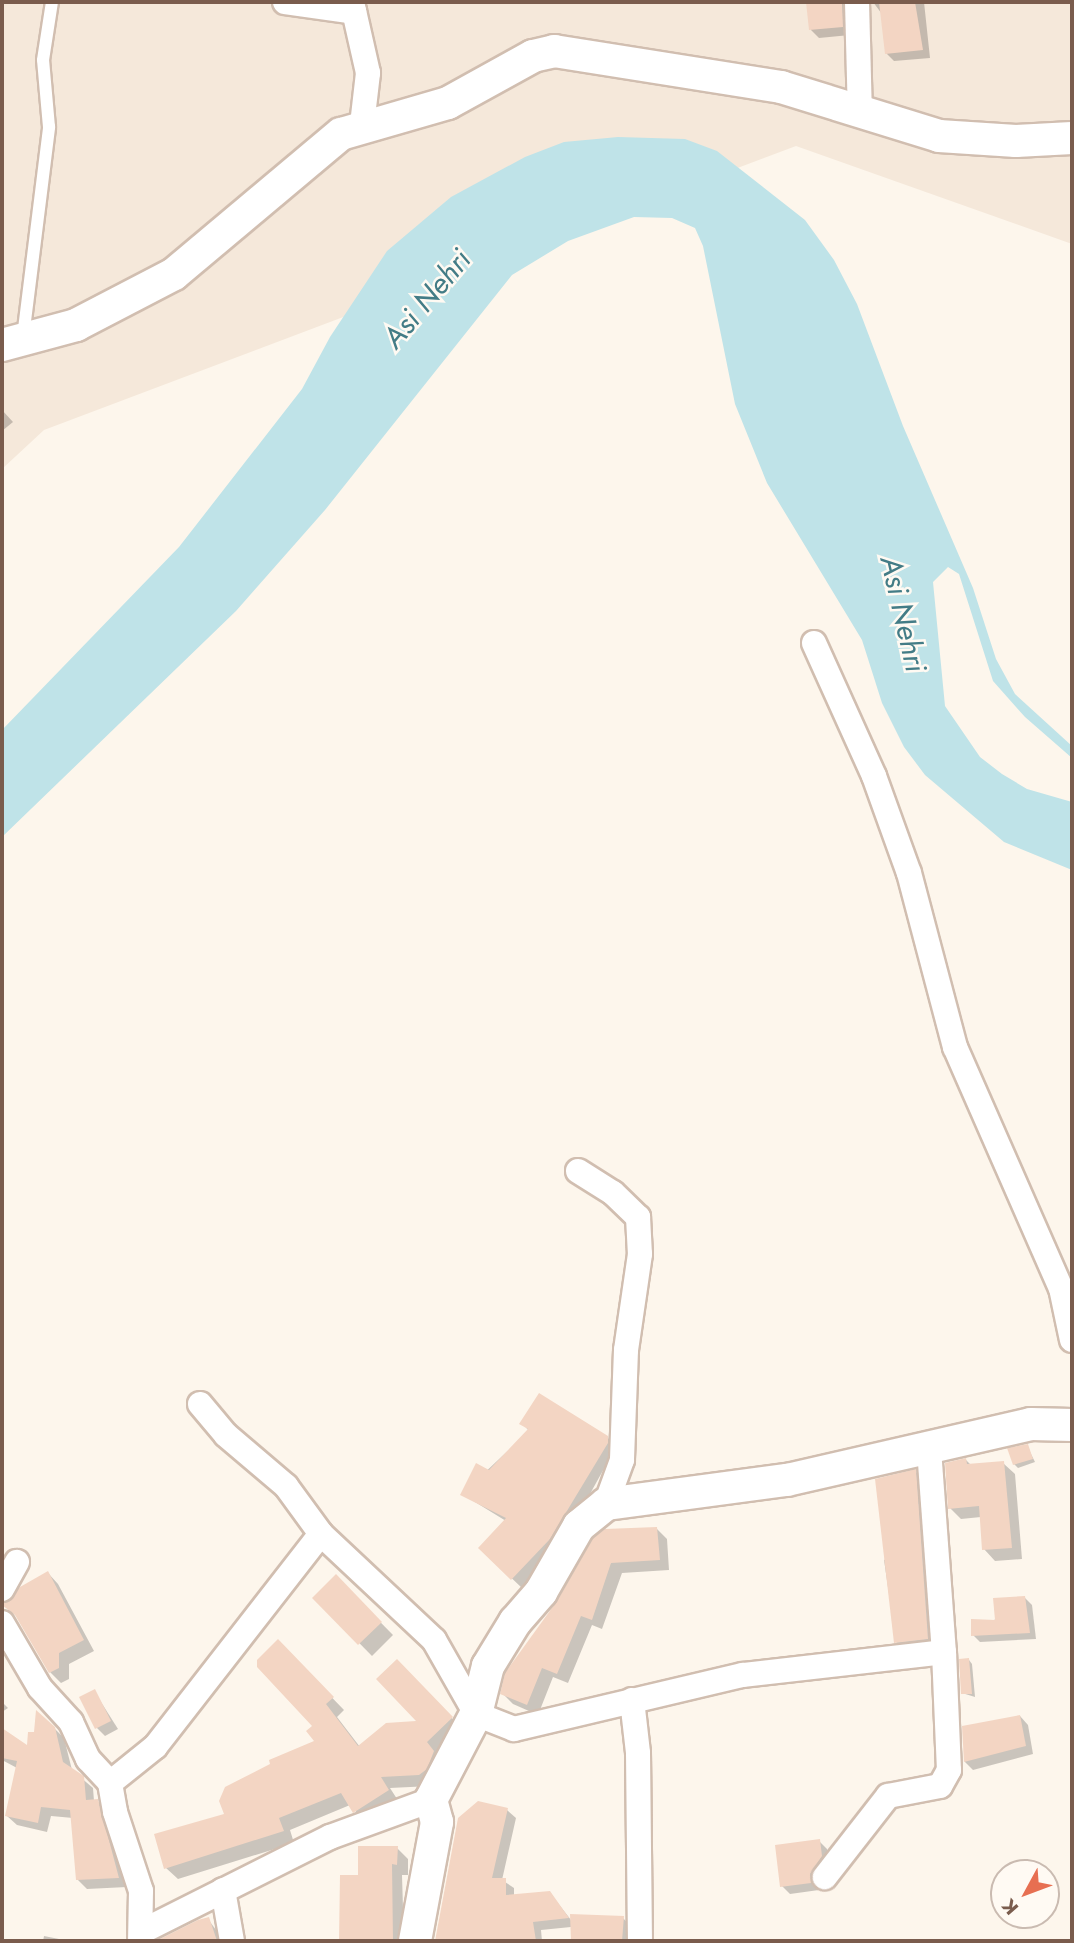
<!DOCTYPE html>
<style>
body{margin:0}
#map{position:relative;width:1074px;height:1943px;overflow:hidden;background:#fdf6ec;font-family:Jost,sans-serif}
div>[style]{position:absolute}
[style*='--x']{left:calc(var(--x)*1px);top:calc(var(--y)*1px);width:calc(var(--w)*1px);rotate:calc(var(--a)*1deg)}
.residential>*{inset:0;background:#f5e8da}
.water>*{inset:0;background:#bfe3e8}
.shadow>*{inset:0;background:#0003}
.building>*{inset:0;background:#f3d5c3}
.roads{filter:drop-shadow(2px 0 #d1beb0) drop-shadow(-2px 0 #d1beb0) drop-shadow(0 2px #d1beb0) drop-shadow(0 -2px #d1beb0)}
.service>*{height:12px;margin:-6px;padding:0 6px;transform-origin:6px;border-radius:6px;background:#fff}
.minor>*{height:24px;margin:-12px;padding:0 12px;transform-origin:12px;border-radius:12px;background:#fff}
.tertiary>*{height:32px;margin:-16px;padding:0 16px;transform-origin:16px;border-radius:16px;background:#fff}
span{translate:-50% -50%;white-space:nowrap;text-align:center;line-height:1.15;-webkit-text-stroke:5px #fffaf3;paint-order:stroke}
.water-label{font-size:30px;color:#437c86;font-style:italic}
.frame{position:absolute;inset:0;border:4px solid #7a5c4d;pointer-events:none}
.north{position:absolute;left:990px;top:1859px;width:70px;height:70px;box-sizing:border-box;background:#fffaf3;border:2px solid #cabbb1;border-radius:50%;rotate:229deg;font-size:19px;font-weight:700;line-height:28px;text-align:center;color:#7a5c4d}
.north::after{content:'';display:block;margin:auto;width:24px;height:32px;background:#e76f51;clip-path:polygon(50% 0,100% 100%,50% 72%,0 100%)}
</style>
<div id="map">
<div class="residential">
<i style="clip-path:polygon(2px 2px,1072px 2px,1072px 244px,796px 146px,44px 430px,2px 469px)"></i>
</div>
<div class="water">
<i style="clip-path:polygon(618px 137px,685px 139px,717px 151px,805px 220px,834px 260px,857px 304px,903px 426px,973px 588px,996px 659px,1015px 694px,1072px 746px,1072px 758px,1025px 717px,993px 681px,959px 574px,948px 567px,933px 582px,945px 706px,980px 757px,1002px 774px,1027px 789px,1072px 802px,1072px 870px,1004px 842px,925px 775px,904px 747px,882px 703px,862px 640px,767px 483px,735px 404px,703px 246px,695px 228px,672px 218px,634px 217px,568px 241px,512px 275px,325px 510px,236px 611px,2px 837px,2px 730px,179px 547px,302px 389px,330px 337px,387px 251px,451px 197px,525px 157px,564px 142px)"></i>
</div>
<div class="shadow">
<i style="clip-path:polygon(807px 2px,855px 2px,850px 35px,819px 38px,811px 30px)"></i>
<i style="clip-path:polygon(873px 2px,924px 2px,930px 58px,894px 61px,886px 53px,882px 14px)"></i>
<i style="clip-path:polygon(2px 410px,13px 422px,2px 431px)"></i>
<i style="clip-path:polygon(522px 1423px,607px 1437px,616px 1447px,560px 1548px,522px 1588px,480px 1548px,506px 1521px,462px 1494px,529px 1431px)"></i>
<i style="clip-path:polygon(1027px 1446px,1035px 1462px,1018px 1468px,1014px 1464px)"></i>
<i style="clip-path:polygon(966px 1460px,972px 1466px,1003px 1463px,1015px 1474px,1022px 1559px,995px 1561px,984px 1549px,981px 1517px,961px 1519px,950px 1508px)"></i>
<i style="clip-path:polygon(915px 1471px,927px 1483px,939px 1650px,907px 1654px,896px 1642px,884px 1560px,890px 1557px)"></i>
<i style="clip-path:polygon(657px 1529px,667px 1539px,669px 1570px,622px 1573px,602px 1629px,592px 1625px,568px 1683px,553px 1677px,538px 1715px,513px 1704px,502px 1693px,558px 1602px)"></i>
<i style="clip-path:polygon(48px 1573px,58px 1584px,94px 1651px,69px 1664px,69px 1679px,61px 1683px,50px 1672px)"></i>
<i style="clip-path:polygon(336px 1577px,393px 1635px,372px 1656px,315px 1598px)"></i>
<i style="clip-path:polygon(1025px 1598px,1032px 1605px,1036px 1639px,980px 1642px,973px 1635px)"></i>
<i style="clip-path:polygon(278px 1642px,344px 1710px,337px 1717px,360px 1747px,420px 1722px,397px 1661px,463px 1730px,431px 1786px,390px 1788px,399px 1802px,366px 1823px,350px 1805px,290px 1830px,294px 1843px,178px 1879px,166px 1868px,316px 1742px,315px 1726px)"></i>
<i style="clip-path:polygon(969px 1660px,972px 1664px,975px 1697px,962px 1693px)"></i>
<i style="clip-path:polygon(94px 1691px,118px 1729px,105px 1736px,97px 1728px)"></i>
<i style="clip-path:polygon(2px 1702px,8px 1708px,2px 1712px)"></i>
<i style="clip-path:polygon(1020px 1716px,1028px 1725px,1033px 1754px,973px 1770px,965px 1762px,964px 1727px)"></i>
<i style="clip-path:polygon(54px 1728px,64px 1738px,72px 1770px,93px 1788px,94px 1801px,107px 1810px,127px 1887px,87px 1889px,77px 1879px,73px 1818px,51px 1816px,47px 1832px,17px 1825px,7px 1816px,17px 1768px,2px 1760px,2px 1730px,28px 1748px)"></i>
<i style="clip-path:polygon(478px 1803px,507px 1810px,516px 1818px,502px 1880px,514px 1888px,514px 1896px,550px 1893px,571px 1920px,571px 1916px,623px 1918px,635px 1931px,635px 1941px,573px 1941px,571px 1927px,541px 1930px,542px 1941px,496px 1941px,485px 1863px,475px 1864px,474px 1941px,436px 1941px,459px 1819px)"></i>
<i style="clip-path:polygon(819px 1841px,827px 1849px,830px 1865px,818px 1883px,819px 1890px,790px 1894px,782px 1886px)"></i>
<i style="clip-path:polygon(397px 1848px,408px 1859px,408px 1875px,402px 1875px,404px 1941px,340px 1941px,342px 1877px,359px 1877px)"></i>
<i style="clip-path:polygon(208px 1919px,224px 1941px,160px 1941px)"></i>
<i style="clip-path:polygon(44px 1936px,69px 1941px,43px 1941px)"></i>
</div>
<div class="building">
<i style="clip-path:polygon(806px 2px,842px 2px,843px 27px,809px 30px)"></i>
<i style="clip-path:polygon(879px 2px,915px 2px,923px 50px,885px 54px)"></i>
<i style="clip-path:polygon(539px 1393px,608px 1436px,608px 1443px,550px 1539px,511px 1580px,478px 1548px,506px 1518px,460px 1495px,476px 1463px,489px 1470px,528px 1429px,519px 1424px)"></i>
<i style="clip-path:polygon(1028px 1444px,1033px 1459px,1013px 1465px,1007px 1448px)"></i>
<i style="clip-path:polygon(966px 1458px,967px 1464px,1004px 1461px,1012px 1548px,982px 1550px,979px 1506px,948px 1509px,945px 1463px)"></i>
<i style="clip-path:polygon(916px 1469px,928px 1639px,894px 1643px,875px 1479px)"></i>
<i style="clip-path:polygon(657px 1527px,660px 1560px,611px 1563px,592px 1620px,581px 1616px,557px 1674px,542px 1668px,527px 1705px,500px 1694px,505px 1673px,557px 1601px,593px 1538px,605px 1529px)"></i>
<i style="clip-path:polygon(48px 1571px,84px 1640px,59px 1653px,59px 1668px,49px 1673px,15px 1615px,2px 1605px,20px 1587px)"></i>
<i style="clip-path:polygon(336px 1574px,382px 1622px,358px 1645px,312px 1598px)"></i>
<i style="clip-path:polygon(1025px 1596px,1030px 1633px,971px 1636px,971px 1619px,995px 1620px,993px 1598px)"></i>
<i style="clip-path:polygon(278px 1639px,334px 1697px,326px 1704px,358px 1746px,386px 1723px,416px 1721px,376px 1679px,397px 1659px,453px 1717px,427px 1742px,434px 1751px,427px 1769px,419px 1775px,381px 1777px,389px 1790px,353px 1813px,341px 1793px,279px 1818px,284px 1831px,164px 1869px,154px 1834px,224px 1814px,219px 1801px,225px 1787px,270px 1764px,269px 1760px,314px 1741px,306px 1731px,312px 1726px,257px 1667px,257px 1660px)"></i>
<i style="clip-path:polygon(969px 1658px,972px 1694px,961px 1694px,959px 1659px)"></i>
<i style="clip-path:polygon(95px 1689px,111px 1721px,95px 1729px,79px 1697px)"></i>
<i style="clip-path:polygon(36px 1710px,55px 1727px,63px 1762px,84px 1776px,86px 1800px,98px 1799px,119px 1878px,76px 1880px,70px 1810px,41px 1807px,38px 1823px,5px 1816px,17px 1761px,2px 1758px,2px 1728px,27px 1745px,28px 1732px,34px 1732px)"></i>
<i style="clip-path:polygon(1020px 1715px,1026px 1746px,964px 1762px,962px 1726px)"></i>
<i style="clip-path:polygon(478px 1801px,508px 1808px,492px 1878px,506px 1878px,506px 1895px,550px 1891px,569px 1918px,533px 1922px,536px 1941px,435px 1941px,458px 1818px)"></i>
<i style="clip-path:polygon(820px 1839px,822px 1856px,810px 1874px,811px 1883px,780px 1887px,775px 1845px)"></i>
<i style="clip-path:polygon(358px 1846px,398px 1846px,397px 1865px,392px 1864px,393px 1941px,339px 1941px,340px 1875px,358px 1875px)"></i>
<i style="clip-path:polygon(570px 1914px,624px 1916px,622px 1941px,571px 1941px)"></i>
<i style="clip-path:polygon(209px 1917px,217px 1941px,156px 1941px,198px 1920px)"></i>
</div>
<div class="roads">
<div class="service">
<i style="--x:23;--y:337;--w:212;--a:-82.9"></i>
<i style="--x:49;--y:127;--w:67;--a:-95.1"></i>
<i style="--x:43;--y:60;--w:59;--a:-81.2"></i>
</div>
<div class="minor">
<i style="--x:285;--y:2;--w:70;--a:8.2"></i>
<i style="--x:352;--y:2;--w:73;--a:77.3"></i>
<i style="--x:368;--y:73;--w:52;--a:96.6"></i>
<i style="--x:857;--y:2;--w:111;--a:88.5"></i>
<i style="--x:814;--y:643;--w:146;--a:65.7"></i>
<i style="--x:874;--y:776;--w:103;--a:70.2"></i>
<i style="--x:909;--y:873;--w:180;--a:75.2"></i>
<i style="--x:955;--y:1047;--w:263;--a:66.3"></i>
<i style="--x:1061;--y:1288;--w:53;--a:78.1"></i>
<i style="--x:578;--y:1171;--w:41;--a:32.2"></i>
<i style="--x:613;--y:1193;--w:35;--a:44"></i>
<i style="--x:638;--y:1217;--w:37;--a:87"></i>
<i style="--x:640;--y:1254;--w:97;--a:98.3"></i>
<i style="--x:626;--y:1350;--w:110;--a:92.1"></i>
<i style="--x:622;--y:1460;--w:47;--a:110"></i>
<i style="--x:200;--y:1404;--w:40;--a:50"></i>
<i style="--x:226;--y:1435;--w:79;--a:40.4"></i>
<i style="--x:286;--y:1486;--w:59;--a:53.9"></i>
<i style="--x:929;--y:1449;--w:204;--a:85.8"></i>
<i style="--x:2;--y:1589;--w:31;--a:-61"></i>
<i style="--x:2;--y:1623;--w:75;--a:59.7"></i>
<i style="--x:40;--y:1688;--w:46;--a:47.6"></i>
<i style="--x:71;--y:1722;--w:41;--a:65.3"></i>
<i style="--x:88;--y:1759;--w:33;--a:47"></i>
<i style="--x:110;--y:1783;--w:29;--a:80"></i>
<i style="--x:115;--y:1812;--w:83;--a:71.8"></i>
<i style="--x:141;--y:1891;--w:50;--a:91.1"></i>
<i style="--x:632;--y:1700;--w:53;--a:83.5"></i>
<i style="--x:638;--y:1753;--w:188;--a:89.4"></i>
<i style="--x:110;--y:1783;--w:58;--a:-38.7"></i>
<i style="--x:155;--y:1747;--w:270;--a:-52.1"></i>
<i style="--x:321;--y:1534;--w:155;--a:43.2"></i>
<i style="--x:434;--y:1640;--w:85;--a:60.4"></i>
<i style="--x:476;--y:1714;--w:41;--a:21.5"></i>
<i style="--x:514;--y:1729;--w:235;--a:-13.3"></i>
<i style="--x:743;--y:1675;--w:202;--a:-6.5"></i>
<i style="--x:944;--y:1652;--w:118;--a:87.6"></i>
<i style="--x:949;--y:1770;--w:18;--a:119"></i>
<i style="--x:940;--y:1786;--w:53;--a:169.1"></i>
<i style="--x:888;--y:1796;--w:103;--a:127.9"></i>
<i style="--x:223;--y:1890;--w:52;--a:80"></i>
<i style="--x:141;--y:1932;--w:212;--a:-26.7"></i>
<i style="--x:330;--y:1837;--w:108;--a:-20.1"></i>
</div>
<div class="tertiary">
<i style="--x:2;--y:345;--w:77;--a:-15.1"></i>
<i style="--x:76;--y:325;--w:110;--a:-27.5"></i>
<i style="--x:174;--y:274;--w:218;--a:-40"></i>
<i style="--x:341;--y:134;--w:111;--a:-16.2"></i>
<i style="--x:448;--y:103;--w:97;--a:-28.9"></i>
<i style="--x:533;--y:56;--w:22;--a:-13"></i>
<i style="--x:554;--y:51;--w:230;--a:9"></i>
<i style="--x:781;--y:87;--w:165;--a:17.2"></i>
<i style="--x:939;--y:136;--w:77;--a:3.7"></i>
<i style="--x:1016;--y:141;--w:56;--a:-3.1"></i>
<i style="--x:415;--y:1941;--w:121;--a:-79.5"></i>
<i style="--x:437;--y:1822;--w:23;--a:-105"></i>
<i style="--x:431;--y:1800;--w:97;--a:-62.4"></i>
<i style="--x:476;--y:1714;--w:49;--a:-76"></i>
<i style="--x:488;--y:1666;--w:52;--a:-58.5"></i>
<i style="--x:515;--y:1622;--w:40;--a:-49"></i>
<i style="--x:541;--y:1592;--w:76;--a:-60.1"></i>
<i style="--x:579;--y:1526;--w:35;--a:-39"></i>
<i style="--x:606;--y:1504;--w:183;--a:-7.6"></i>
<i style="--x:787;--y:1480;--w:250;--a:-12.9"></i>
<i style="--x:1031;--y:1424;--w:41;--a:1.4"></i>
</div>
</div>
<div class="water-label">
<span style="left:427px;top:299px;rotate:-50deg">Asi Nehri</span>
<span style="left:903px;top:614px;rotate:77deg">Asi Nehri</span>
</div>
<div class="frame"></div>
<div class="north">K</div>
</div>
